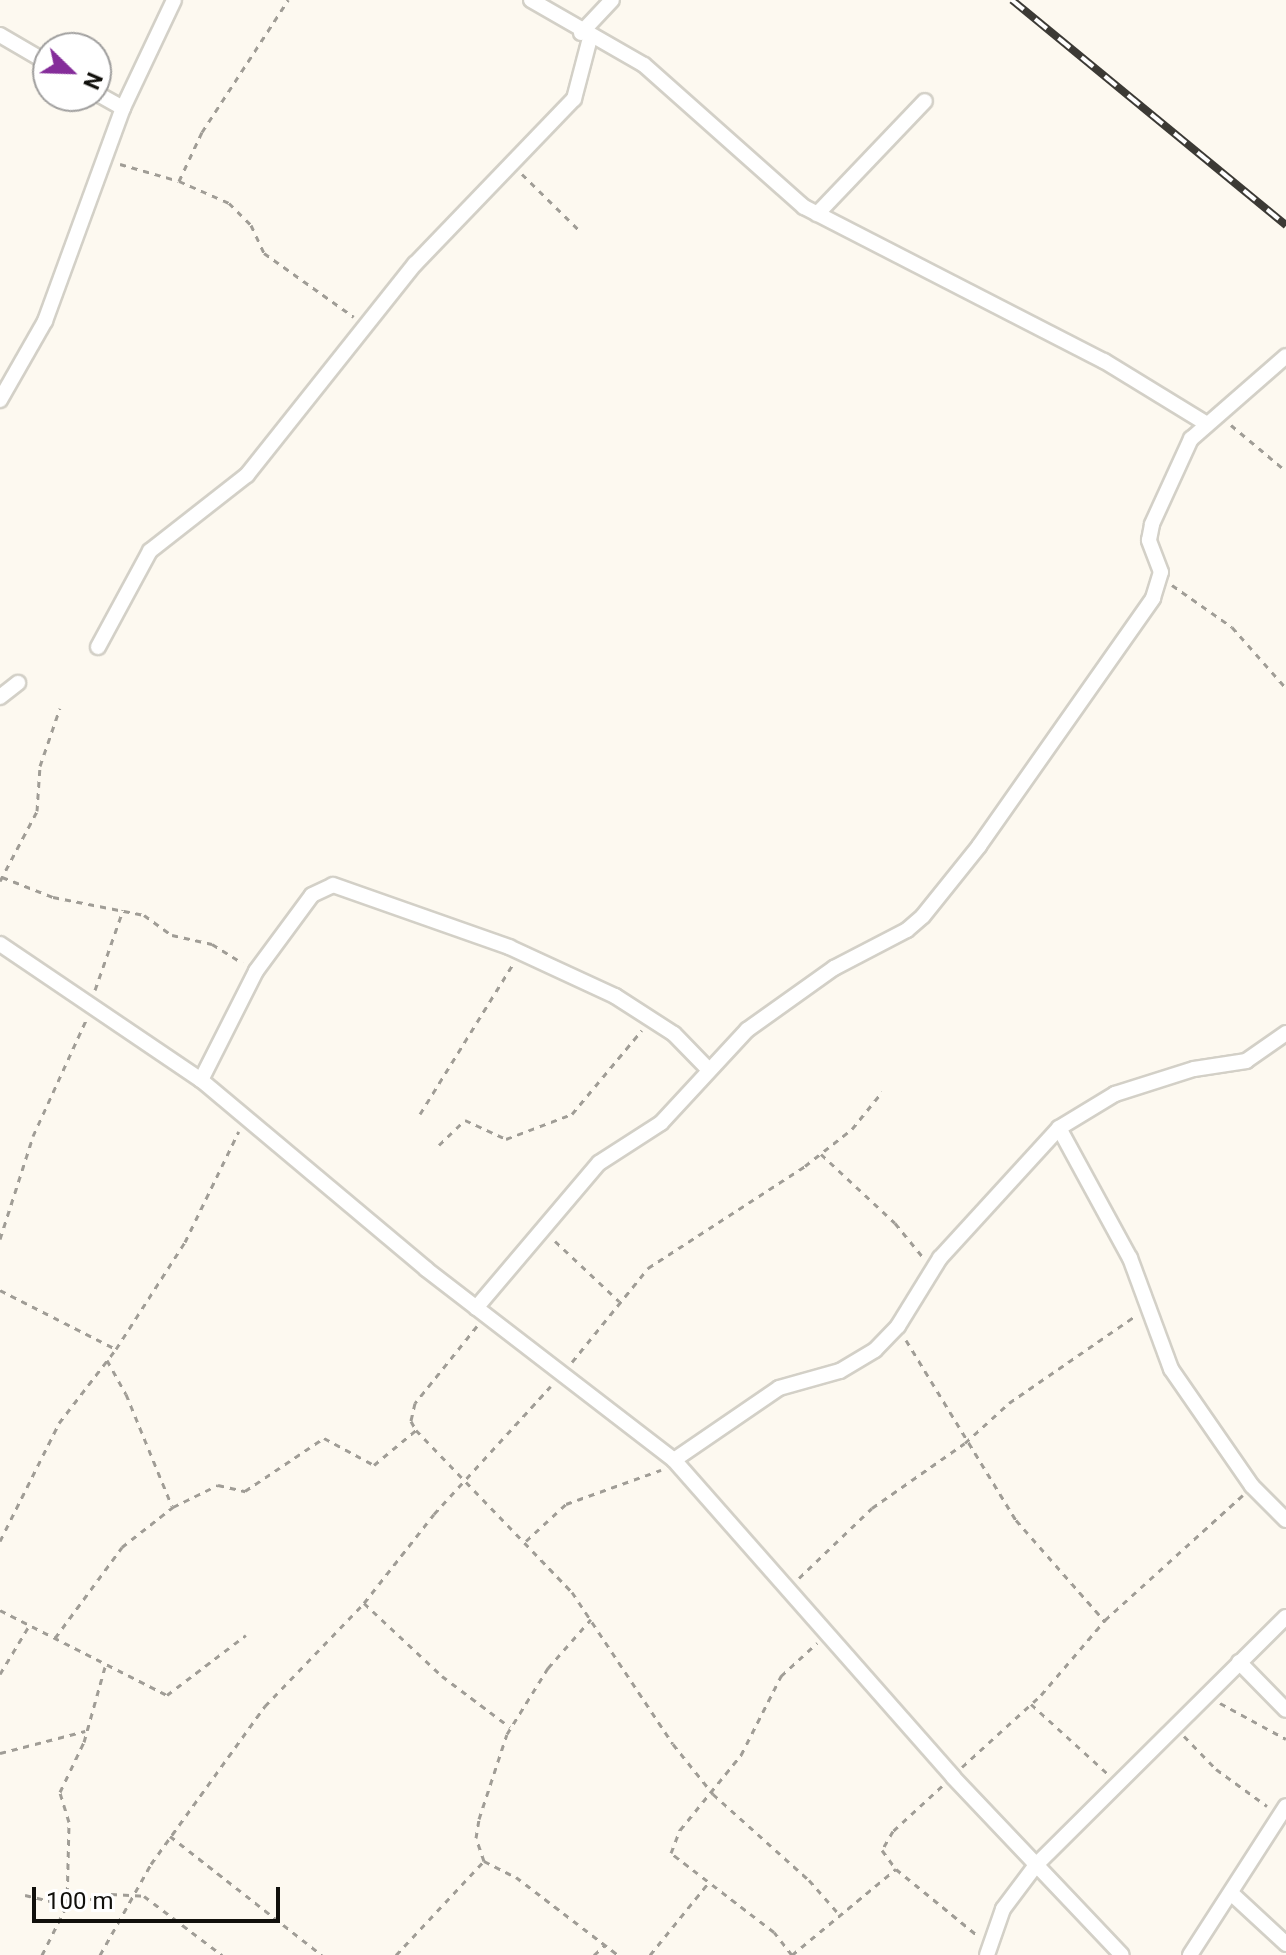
<!DOCTYPE html>
<style>
body{margin:0}
#map{position:relative;width:1286px;height:1955px;overflow:hidden;background:#fdf9f0;font-family:Roboto,sans-serif}
div>[style]{position:absolute}
[style*='--x']{left:calc(var(--x)*1px);top:calc(var(--y)*1px);width:calc(var(--w)*1px);rotate:calc(var(--a)*1deg)}
.path>*{height:3px;margin-top:-1.5px;transform-origin:0;background:repeating-linear-gradient(90deg,#a09d96 0 6px,transparent 0 12px)}
.roads{filter:drop-shadow(2px 0 #d3d0c7) drop-shadow(-2px 0 #d3d0c7) drop-shadow(0 2px #d3d0c7) drop-shadow(0 -2px #d3d0c7)}
.minor>*{height:14px;margin:-7px;padding:0 7px;transform-origin:7px;border-radius:7px;background:#fff}
.rail>*{height:8px;margin-top:-4px;transform-origin:0;background:repeating-linear-gradient(90deg,#fff 0 15px,#3c3a35 0 30px);box-sizing:border-box;border-block:2px solid #3c3a35}
span{translate:-50% -50%;white-space:nowrap;text-align:center;line-height:1.15;-webkit-text-stroke:8px #fff;paint-order:stroke}
.north{position:absolute;left:32px;top:32px;width:80px;height:80px;box-sizing:border-box;background:#fff;border:2px solid #a09f9e;border-radius:50%;rotate:113deg;font-size:22px;font-weight:700;line-height:32px;text-align:center;color:#11100c}
.north::after{content:'';display:block;margin:auto;width:28px;height:36px;background:#852d9a;clip-path:polygon(50% 0,100% 100%,50% 72%,0 100%)}
.scale{position:absolute;left:32px;top:1887px;width:248px;height:36px;box-sizing:border-box;border:4px solid #11100c;border-top:0;padding-left:10px;font-size:24px;line-height:28px;white-space:nowrap;color:#11100c;-webkit-text-stroke:6px #fff;paint-order:stroke}
</style>
<div id="map">
<div class="path">
<i style="--x:120;--y:164;--w:61;--a:16.1"></i>
<i style="--x:179;--y:181;--w:55;--a:23.7"></i>
<i style="--x:229;--y:203;--w:31;--a:45"></i>
<i style="--x:251;--y:225;--w:31;--a:65"></i>
<i style="--x:264;--y:253;--w:110;--a:35.4"></i>
<i style="--x:522;--y:174;--w:80;--a:44.5"></i>
<i style="--x:179;--y:181;--w:54;--a:-64.9"></i>
<i style="--x:202;--y:132;--w:158;--a:-56.9"></i>
<i style="--x:1231;--y:425;--w:72;--a:39.9"></i>
<i style="--x:1172;--y:585;--w:73;--a:35"></i>
<i style="--x:1232;--y:627;--w:81;--a:48.5"></i>
<i style="--x:2;--y:877;--w:55;--a:21.4"></i>
<i style="--x:53;--y:897;--w:93;--a:11.2"></i>
<i style="--x:144;--y:915;--w:34;--a:36"></i>
<i style="--x:172;--y:935;--w:41;--a:12.7"></i>
<i style="--x:212;--y:944;--w:36;--a:32"></i>
<i style="--x:0;--y:881;--w:79;--a:-62.1"></i>
<i style="--x:37;--y:811;--w:45;--a:-86.2"></i>
<i style="--x:40;--y:766;--w:61;--a:-71"></i>
<i style="--x:95;--y:990;--w:85;--a:-70.7"></i>
<i style="--x:420;--y:1114;--w:176;--a:-58.2"></i>
<i style="--x:439;--y:1145;--w:36;--a:-44"></i>
<i style="--x:465;--y:1120;--w:45;--a:24.9"></i>
<i style="--x:506;--y:1139;--w:71;--a:-20.7"></i>
<i style="--x:572;--y:1114;--w:109;--a:-50.2"></i>
<i style="--x:821;--y:1154;--w:101;--a:43"></i>
<i style="--x:895;--y:1223;--w:43;--a:50.7"></i>
<i style="--x:0;--y:1239;--w:108;--a:-72.2"></i>
<i style="--x:33;--y:1136;--w:128;--a:-65.4"></i>
<i style="--x:555;--y:1241;--w:88;--a:43.2"></i>
<i style="--x:0;--y:1290;--w:128;--a:27"></i>
<i style="--x:477;--y:1326;--w:99;--a:128.8"></i>
<i style="--x:415;--y:1403;--w:18;--a:103"></i>
<i style="--x:411;--y:1421;--w:10;--a:61"></i>
<i style="--x:416;--y:1430;--w:225;--a:46.1"></i>
<i style="--x:572;--y:1592;--w:182;--a:56.4"></i>
<i style="--x:673;--y:1744;--w:64;--a:51.3"></i>
<i style="--x:713;--y:1794;--w:129;--a:41.9"></i>
<i style="--x:809;--y:1880;--w:44;--a:48.7"></i>
<i style="--x:906;--y:1340;--w:211;--a:58.6"></i>
<i style="--x:1016;--y:1520;--w:133;--a:48.7"></i>
<i style="--x:107;--y:1360;--w:39;--a:61"></i>
<i style="--x:126;--y:1394;--w:121;--a:67.7"></i>
<i style="--x:572;--y:1362;--w:121;--a:-51"></i>
<i style="--x:648;--y:1268;--w:187;--a:-33"></i>
<i style="--x:805;--y:1166;--w:60;--a:-38.2"></i>
<i style="--x:852;--y:1129;--w:48;--a:-51"></i>
<i style="--x:0;--y:1541;--w:132;--a:-63.4"></i>
<i style="--x:59;--y:1423;--w:93;--a:-52.4"></i>
<i style="--x:116;--y:1349;--w:127;--a:-57.2"></i>
<i style="--x:185;--y:1242;--w:123;--a:-64.1"></i>
<i style="--x:526;--y:1541;--w:54;--a:-42.8"></i>
<i style="--x:566;--y:1504;--w:101;--a:-19.7"></i>
<i style="--x:799;--y:1578;--w:101;--a:-43.8"></i>
<i style="--x:872;--y:1508;--w:113;--a:-35"></i>
<i style="--x:965;--y:1443;--w:59;--a:-42.3"></i>
<i style="--x:1009;--y:1403;--w:153;--a:-34.6"></i>
<i style="--x:364;--y:1603;--w:107;--a:43.1"></i>
<i style="--x:442;--y:1676;--w:85;--a:36.9"></i>
<i style="--x:0;--y:1610;--w:187;--a:27"></i>
<i style="--x:167;--y:1695;--w:99;--a:-37.2"></i>
<i style="--x:55;--y:1638;--w:113;--a:-53.6"></i>
<i style="--x:122;--y:1547;--w:65;--a:-38.1"></i>
<i style="--x:173;--y:1507;--w:50;--a:-26.1"></i>
<i style="--x:218;--y:1485;--w:28;--a:13"></i>
<i style="--x:245;--y:1491;--w:95;--a:-33.9"></i>
<i style="--x:324;--y:1438;--w:57;--a:28.4"></i>
<i style="--x:374;--y:1465;--w:55;--a:-39.8"></i>
<i style="--x:0;--y:1674;--w:56;--a:-58.9"></i>
<i style="--x:1220;--y:1703;--w:75;--a:28.6"></i>
<i style="--x:1031;--y:1704;--w:104;--a:42.3"></i>
<i style="--x:1184;--y:1736;--w:46;--a:45.9"></i>
<i style="--x:1216;--y:1769;--w:63;--a:36"></i>
<i style="--x:0;--y:1753;--w:88;--a:-14.5"></i>
<i style="--x:962;--y:1767;--w:107;--a:-42.3"></i>
<i style="--x:1041;--y:1695;--w:99;--a:-49.5"></i>
<i style="--x:1105;--y:1620;--w:186;--a:-42.2"></i>
<i style="--x:942;--y:1786;--w:67;--a:137.4"></i>
<i style="--x:893;--y:1831;--w:22;--a:120"></i>
<i style="--x:882;--y:1850;--w:24;--a:54"></i>
<i style="--x:896;--y:1869;--w:104;--a:39.2"></i>
<i style="--x:170;--y:1836;--w:193;--a:38.1"></i>
<i style="--x:484;--y:1861;--w:24;--a:-109"></i>
<i style="--x:476;--y:1838;--w:19;--a:-81"></i>
<i style="--x:479;--y:1819;--w:89;--a:-71.8"></i>
<i style="--x:507;--y:1734;--w:78;--a:-58.2"></i>
<i style="--x:548;--y:1668;--w:65;--a:-48.7"></i>
<i style="--x:25;--y:1895;--w:43;--a:13.4"></i>
<i style="--x:67;--y:1905;--w:45;--a:-14"></i>
<i style="--x:111;--y:1894;--w:33;--a:3"></i>
<i style="--x:144;--y:1896;--w:98;--a:37.1"></i>
<i style="--x:42;--y:1955;--w:56;--a:-63.4"></i>
<i style="--x:67;--y:1905;--w:83;--a:-88.6"></i>
<i style="--x:69;--y:1822;--w:31;--a:-107"></i>
<i style="--x:60;--y:1792;--w:55;--a:-64.4"></i>
<i style="--x:84;--y:1742;--w:78;--a:-74.4"></i>
<i style="--x:100;--y:1955;--w:104;--a:-60.7"></i>
<i style="--x:151;--y:1864;--w:195;--a:-54.2"></i>
<i style="--x:265;--y:1706;--w:143;--a:-46.1"></i>
<i style="--x:364;--y:1603;--w:113;--a:-51.8"></i>
<i style="--x:434;--y:1514;--w:173;--a:-47.6"></i>
<i style="--x:396;--y:1955;--w:129;--a:-46.9"></i>
<i style="--x:484;--y:1861;--w:36;--a:27"></i>
<i style="--x:516;--y:1877;--w:128;--a:37.4"></i>
<i style="--x:594;--y:1955;--w:15;--a:-42"></i>
<i style="--x:650;--y:1955;--w:95;--a:-51"></i>
<i style="--x:792;--y:1955;--w:29;--a:-128"></i>
<i style="--x:774;--y:1932;--w:130;--a:-142.5"></i>
<i style="--x:671;--y:1853;--w:25;--a:-69"></i>
<i style="--x:680;--y:1830;--w:97;--a:-50.9"></i>
<i style="--x:741;--y:1755;--w:89;--a:-63.1"></i>
<i style="--x:781;--y:1676;--w:49;--a:-42.5"></i>
<i style="--x:792;--y:1955;--w:135;--a:-39.6"></i>
</div>
<div class="roads">
<div class="minor">
<i style="--x:531;--y:0;--w:130;--a:29.9"></i>
<i style="--x:644;--y:65;--w:214;--a:41.6"></i>
<i style="--x:804;--y:207;--w:337;--a:27.2"></i>
<i style="--x:1104;--y:361;--w:119;--a:31.5"></i>
<i style="--x:581;--y:33;--w:45;--a:-46.8"></i>
<i style="--x:0;--y:35;--w:56;--a:30.3"></i>
<i style="--x:96;--y:93;--w:31;--a:29"></i>
<i style="--x:817;--y:214;--w:156;--a:-46.3"></i>
<i style="--x:0;--y:400;--w:91;--a:-60.3"></i>
<i style="--x:45;--y:321;--w:227;--a:-69.9"></i>
<i style="--x:123;--y:108;--w:119;--a:-64.7"></i>
<i style="--x:98;--y:647;--w:109;--a:-61.6"></i>
<i style="--x:150;--y:551;--w:123;--a:-38.1"></i>
<i style="--x:247;--y:475;--w:270;--a:-51.5"></i>
<i style="--x:415;--y:264;--w:229;--a:-46.1"></i>
<i style="--x:574;--y:99;--w:63;--a:-75.3"></i>
<i style="--x:0;--y:697;--w:23;--a:-38"></i>
<i style="--x:0;--y:944;--w:243;--a:34.1"></i>
<i style="--x:201;--y:1080;--w:294;--a:40"></i>
<i style="--x:426;--y:1269;--w:313;--a:37.6"></i>
<i style="--x:674;--y:1460;--w:422;--a:48.6"></i>
<i style="--x:953;--y:1777;--w:245;--a:46.5"></i>
<i style="--x:201;--y:1080;--w:122;--a:-63.2"></i>
<i style="--x:256;--y:971;--w:94;--a:-53.6"></i>
<i style="--x:312;--y:895;--w:23;--a:-25"></i>
<i style="--x:333;--y:885;--w:187;--a:19.4"></i>
<i style="--x:509;--y:947;--w:117;--a:24.8"></i>
<i style="--x:615;--y:996;--w:70;--a:32.8"></i>
<i style="--x:674;--y:1034;--w:49;--a:45.8"></i>
<i style="--x:1059;--y:1128;--w:148;--a:61.4"></i>
<i style="--x:1130;--y:1258;--w:118;--a:69.7"></i>
<i style="--x:1171;--y:1369;--w:142;--a:55.3"></i>
<i style="--x:1252;--y:1486;--w:48;--a:45"></i>
<i style="--x:476;--y:1308;--w:190;--a:-49.7"></i>
<i style="--x:599;--y:1163;--w:74;--a:-32.8"></i>
<i style="--x:661;--y:1123;--w:127;--a:-47.2"></i>
<i style="--x:747;--y:1030;--w:107;--a:-35.5"></i>
<i style="--x:834;--y:968;--w:82;--a:-27.5"></i>
<i style="--x:907;--y:930;--w:21;--a:-41"></i>
<i style="--x:923;--y:916;--w:90;--a:-51.3"></i>
<i style="--x:979;--y:846;--w:303;--a:-54.9"></i>
<i style="--x:1153;--y:598;--w:27;--a:-73"></i>
<i style="--x:1161;--y:572;--w:34;--a:-111"></i>
<i style="--x:1149;--y:540;--w:16;--a:-79"></i>
<i style="--x:1152;--y:524;--w:94;--a:-65.4"></i>
<i style="--x:1191;--y:439;--w:126;--a:-41.1"></i>
<i style="--x:674;--y:1460;--w:127;--a:-34.4"></i>
<i style="--x:779;--y:1388;--w:63;--a:-15.6"></i>
<i style="--x:840;--y:1371;--w:41;--a:-31"></i>
<i style="--x:875;--y:1350;--w:33;--a:-46"></i>
<i style="--x:898;--y:1326;--w:80;--a:-58.3"></i>
<i style="--x:940;--y:1258;--w:176;--a:-47.5"></i>
<i style="--x:1059;--y:1128;--w:66;--a:-31.3"></i>
<i style="--x:1115;--y:1094;--w:83;--a:-17.6"></i>
<i style="--x:1194;--y:1069;--w:53;--a:-8.7"></i>
<i style="--x:1246;--y:1061;--w:49;--a:-35"></i>
<i style="--x:1239;--y:1662;--w:67;--a:45.6"></i>
<i style="--x:1231;--y:1893;--w:75;--a:42.8"></i>
<i style="--x:987;--y:1955;--w:49;--a:-70.8"></i>
<i style="--x:1003;--y:1909;--w:55;--a:-53.1"></i>
<i style="--x:1036;--y:1865;--w:352;--a:-44.8"></i>
<i style="--x:1190;--y:1955;--w:177;--a:-57.2"></i>
</div>
</div>
<div class="rail">
<i style="--x:1012;--y:0;--w:355;--a:39.4"></i>
</div>
<div class="north">N</div>
<div class="scale">100 m</div>
</div>
